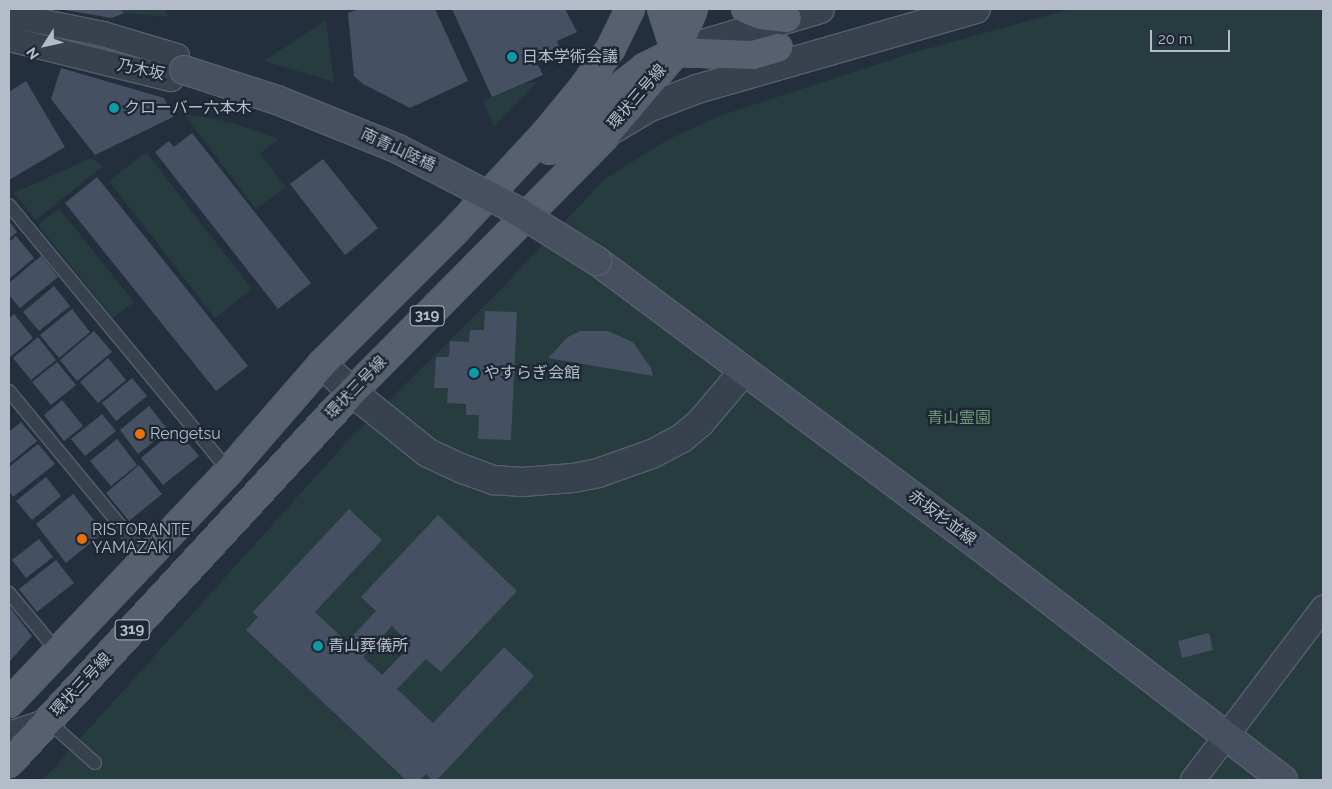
<!DOCTYPE html>
<meta charset="utf-8">
<style>
body{margin:0}
#map{position:relative;width:1332px;height:789px;overflow:hidden;background:#242f3e;font-family:Raleway,"Noto Sans JP",sans-serif}
div>[style]{position:absolute}
[style*='--x']{left:calc(var(--x)*1px);top:calc(var(--y)*1px);width:calc(var(--w)*1px);rotate:calc(var(--a)*1deg)}
.green>*{inset:0;background:#263c3f}
.building>*{inset:0;background:#455162}
.secondary-tunnel>*{height:28px;margin-top:-14px;transform-origin:0;background:repeating-linear-gradient(90deg,#3a4453 0 28px,transparent 0 42px)}
.roads{filter:drop-shadow(1px 0 #565f6c) drop-shadow(-1px 0 #565f6c) drop-shadow(0 1px #565f6c) drop-shadow(0 -1px #565f6c)}
.service>*{height:12px;margin:-6px;padding:0 6px;transform-origin:6px;border-radius:6px;background:#38414e}
.minor>*{height:24px;margin:-12px;padding:0 12px;transform-origin:12px;border-radius:12px;background:#38414e}
.tertiary>*{height:28px;margin:-14px;padding:0 14px;transform-origin:14px;border-radius:14px;background:#38414e}
.secondary>*{height:28px;margin:-14px;padding:0 14px;transform-origin:14px;border-radius:14px;background:#465061}
.primary>*{height:28px;margin:-14px;padding:0 14px;transform-origin:14px;border-radius:14px;background:#56606e}
.bridges{filter:drop-shadow(1px 0 #565f6c) drop-shadow(-1px 0 #565f6c) drop-shadow(0 1px #565f6c) drop-shadow(0 -1px #565f6c)}
.secondary-bridge>*{height:28px;margin:-14px;padding:0 14px;transform-origin:14px;border-radius:14px;background:#465061}
.dots>*{width:14px;height:14px;translate:-50% -50%;box-sizing:border-box;border:2px solid #1d2633;border-radius:50%}
span{translate:-50% -50%;white-space:nowrap;text-align:center;line-height:1.15;-webkit-text-stroke:4.5px #1d2633;paint-order:stroke}
.shield-label span{padding:1px 4px;background:#1d2633;border:1px solid;border-radius:4px;-webkit-text-stroke-width:0}
.shield-label{font-size:15px;color:#b4bcc9;font-weight:700}
.poi-label{font-size:16px;color:#b4bcc9}
.left{translate:0 -50%;text-align:left}
.street-label{font-size:16px;color:#b4bcc9}
.park-label{font-size:16px;color:#6b9a76}
.frame{position:absolute;inset:0;border:10px solid #b4bcc9;pointer-events:none}
.north{position:absolute;left:20px;top:20px;width:50px;height:50px;-webkit-text-stroke:4px #1d2633;paint-order:stroke;rotate:235deg;font-size:14px;font-weight:700;line-height:20px;text-align:center;color:#b4bcc9}
.north::after{content:'';display:block;margin:auto;width:18px;height:22px;background:#b4bcc9;clip-path:polygon(50% 0,100% 100%,50% 72%,0 100%)}
.scale{position:absolute;left:1150px;top:30px;width:80px;height:22px;box-sizing:border-box;border:2px solid #b4bcc9;border-top:0;padding-left:6px;font-size:15px;line-height:18px;white-space:nowrap;color:#b4bcc9;-webkit-text-stroke:4px #1d2633;paint-order:stroke}
</style>
<div id="map">
<div class="green">
<i style="clip-path:polygon(121px 9px,165px 9px,170px 17px,124px 13px)"></i>
<i style="clip-path:polygon(1071px 9px,1323px 9px,1323px 780px,43px 780px,345px 444px,501px 289px,605px 179px,667px 140px,722px 115px,912px 53px)"></i>
<i style="clip-path:polygon(326px 20px,334px 82px,264px 61px)"></i>
<i style="clip-path:polygon(534px 82px,536px 83px,494px 127px,483px 101px,525px 83px)"></i>
<i style="clip-path:polygon(183px 113px,233px 123px,279px 139px,260px 153px,286px 187px,256px 209px)"></i>
<i style="clip-path:polygon(146px 152px,252px 289px,215px 318px,109px 181px)"></i>
<i style="clip-path:polygon(91px 158px,103px 166px,36px 220px,14px 193px)"></i>
<i style="clip-path:polygon(59px 208px,134px 302px,113px 318px,38px 225px)"></i>
</div>
<div class="building">
<i style="clip-path:polygon(59px 9px,121px 9px,124px 13px,112px 18px)"></i>
<i style="clip-path:polygon(359px 9px,435px 9px,468px 81px,410px 108px,363px 84px,354px 76px,348px 13px)"></i>
<i style="clip-path:polygon(452px 9px,565px 9px,577px 32px,557px 41px,561px 51px,537px 63px,543px 75px,492px 97px)"></i>
<i style="clip-path:polygon(61px 68px,164px 98px,173px 117px,95px 155px,51px 99px)"></i>
<i style="clip-path:polygon(26px 81px,65px 147px,9px 180px,9px 92px)"></i>
<i style="clip-path:polygon(192px 133px,311px 283px,278px 309px,155px 152px,169px 141px,174px 147px)"></i>
<i style="clip-path:polygon(323px 159px,378px 228px,345px 255px,290px 184px)"></i>
<i style="clip-path:polygon(97px 177px,248px 366px,216px 391px,65px 203px)"></i>
<i style="clip-path:polygon(9px 221px,17px 232px,9px 239px)"></i>
<i style="clip-path:polygon(16px 236px,34px 258px,9px 279px,9px 242px)"></i>
<i style="clip-path:polygon(41px 256px,58px 277px,20px 308px,9px 295px,9px 283px)"></i>
<i style="clip-path:polygon(54px 286px,70px 306px,39px 331px,23px 312px)"></i>
<i style="clip-path:polygon(72px 309px,90px 332px,59px 358px,40px 335px)"></i>
<i style="clip-path:polygon(485px 311px,517px 312px,511px 440px,478px 439px,479px 415px,466px 415px,466px 404px,447px 403px,448px 388px,434px 388px,436px 357px,449px 357px,450px 341px,469px 342px,470px 330px,484px 330px)"></i>
<i style="clip-path:polygon(14px 314px,33px 338px,9px 358px,9px 319px)"></i>
<i style="clip-path:polygon(94px 331px,112px 352px,77px 381px,60px 360px)"></i>
<i style="clip-path:polygon(580px 331px,608px 331px,633px 342px,651px 368px,653px 376px,548px 358px,568px 337px)"></i>
<i style="clip-path:polygon(38px 337px,56px 360px,31px 380px,13px 358px)"></i>
<i style="clip-path:polygon(108px 358px,126px 380px,98px 403px,80px 382px)"></i>
<i style="clip-path:polygon(57px 362px,76px 385px,51px 405px,32px 382px)"></i>
<i style="clip-path:polygon(132px 378px,147px 396px,116px 421px,102px 403px)"></i>
<i style="clip-path:polygon(62px 400px,83px 426px,64px 441px,44px 415px)"></i>
<i style="clip-path:polygon(149px 406px,168px 430px,138px 454px,120px 430px)"></i>
<i style="clip-path:polygon(102px 414px,116px 431px,85px 456px,71px 439px)"></i>
<i style="clip-path:polygon(21px 422px,37px 441px,9px 464px,9px 432px)"></i>
<i style="clip-path:polygon(176px 429px,199px 456px,163px 485px,141px 458px)"></i>
<i style="clip-path:polygon(117px 439px,137px 465px,111px 486px,90px 461px)"></i>
<i style="clip-path:polygon(38px 444px,55px 464px,13px 497px,9px 491px,9px 467px)"></i>
<i style="clip-path:polygon(139px 465px,162px 494px,129px 521px,106px 493px)"></i>
<i style="clip-path:polygon(46px 477px,61px 496px,32px 520px,16px 501px)"></i>
<i style="clip-path:polygon(73px 494px,104px 532px,66px 563px,36px 524px)"></i>
<i style="clip-path:polygon(evenodd,349px 509px,382px 540px,315px 612px,347px 642px,376px 611px,361px 597px,438px 515px,517px 591px,441px 672px,426px 659px,397px 689px,433px 723px,504px 647px,534px 676px,437px 780px,432px 780px,426px 774px,420px 780px,406px 780px,246px 630px,258px 617px,253px 612px,349px 509px,392px 626px,411px 645px,382px 675px,363px 657px,392px 626px)"></i>
<i style="clip-path:polygon(39px 539px,53px 557px,26px 578px,12px 560px)"></i>
<i style="clip-path:polygon(56px 560px,74px 583px,37px 612px,19px 589px)"></i>
<i style="clip-path:polygon(9px 606px,32px 636px,10px 661px,9px 659px)"></i>
<i style="clip-path:polygon(1209px 633px,1213px 650px,1182px 658px,1178px 641px)"></i>
</div>
<div class="secondary-tunnel">
<i style="--x:9;--y:27;--w:110;--a:12.6"></i>
<i style="--x:116;--y:51;--w:71;--a:15.6"></i>
</div>
<div class="roads">
<div class="service">
<i style="--x:9;--y:205;--w:345;--a:50.4"></i>
<i style="--x:9;--y:391;--w:217;--a:50.4"></i>
<i style="--x:9;--y:593;--w:77;--a:50.3"></i>
<i style="--x:48;--y:721;--w:63;--a:41.8"></i>
</div>
<div class="minor">
<i style="--x:9;--y:15;--w:96;--a:11.4"></i>
<i style="--x:103;--y:34;--w:77;--a:16.6"></i>
<i style="--x:177;--y:56;--w:24;--a:105"></i>
<i style="--x:171;--y:79;--w:167;--a:-166.1"></i>
<i style="--x:9;--y:734;--w:41;--a:-18.4"></i>
<i style="--x:1193;--y:780;--w:216;--a:-52.9"></i>
</div>
<div class="tertiary">
<i style="--x:680;--y:51;--w:146;--a:-16.7"></i>
<i style="--x:613;--y:129;--w:41;--a:-31"></i>
<i style="--x:648;--y:108;--w:53;--a:-21.2"></i>
<i style="--x:697;--y:89;--w:290;--a:-16"></i>
<i style="--x:322;--y:364;--w:41;--a:43"></i>
<i style="--x:352;--y:392;--w:97;--a:38.8"></i>
<i style="--x:428;--y:453;--w:38;--a:25"></i>
<i style="--x:463;--y:469;--w:33;--a:20"></i>
<i style="--x:494;--y:480;--w:28;--a:4"></i>
<i style="--x:522;--y:482;--w:51;--a:-4.5"></i>
<i style="--x:573;--y:478;--w:25;--a:-11"></i>
<i style="--x:598;--y:473;--w:57;--a:-19.4"></i>
<i style="--x:652;--y:454;--w:34;--a:-28"></i>
<i style="--x:682;--y:438;--w:23;--a:-40"></i>
<i style="--x:700;--y:423;--w:68;--a:-49.8"></i>
</div>
<div class="secondary">
<i style="--x:597;--y:261;--w:475;--a:36.7"></i>
<i style="--x:978;--y:545;--w:385;--a:37.6"></i>
</div>
<div class="primary">
<i style="--x:662;--y:9;--w:45;--a:72"></i>
<i style="--x:746;--y:9;--w:16;--a:22"></i>
<i style="--x:761;--y:15;--w:26;--a:7"></i>
<i style="--x:550;--y:150;--w:88;--a:-42.2"></i>
<i style="--x:615;--y:91;--w:37;--a:-38"></i>
<i style="--x:644;--y:68;--w:36;--a:-27"></i>
<i style="--x:676;--y:52;--w:77;--a:2.2"></i>
<i style="--x:753;--y:55;--w:26;--a:-16"></i>
<i style="--x:9;--y:703;--w:320;--a:-46.5"></i>
<i style="--x:229;--y:471;--w:142;--a:-49"></i>
<i style="--x:322;--y:364;--w:187;--a:-45"></i>
<i style="--x:454;--y:232;--w:135;--a:-47.1"></i>
<i style="--x:546;--y:133;--w:58;--a:-50.6"></i>
<i style="--x:583;--y:88;--w:49;--a:-55"></i>
<i style="--x:611;--y:48;--w:43;--a:-64"></i>
<i style="--x:9;--y:763;--w:505;--a:-47.25"></i>
<i style="--x:352;--y:392;--w:357;--a:-45.3"></i>
<i style="--x:603;--y:138;--w:113;--a:-49.7"></i>
<i style="--x:676;--y:52;--w:46;--a:-68.4"></i>
</div>
</div>
<div class="bridges">
<div class="secondary-bridge">
<i style="--x:184;--y:70;--w:98;--a:17.9"></i>
<i style="--x:277;--y:100;--w:131;--a:22"></i>
<i style="--x:398;--y:149;--w:131;--a:27.3"></i>
<i style="--x:514;--y:209;--w:98;--a:32.1"></i>
</div>
</div>
<div class="dots">
<i style="left:512px;top:57px;background:#0f9aa8"></i>
<i style="left:114px;top:108px;background:#0f9aa8"></i>
<i style="left:474px;top:373px;background:#0f9aa8"></i>
<i style="left:140px;top:434px;background:#e8710a"></i>
<i style="left:82px;top:539px;background:#e8710a"></i>
<i style="left:318px;top:646px;background:#0f9aa8"></i>
</div>
<div class="shield-label">
<span style="left:427px;top:316px">319</span>
<span style="left:132px;top:630px">319</span>
</div>
<div class="poi-label">
<span class="left" style="left:522px;top:57px">日本学術会議</span>
<span class="left" style="left:124px;top:108px">クローバー六本木</span>
<span class="left" style="left:484px;top:373px">やすらぎ会館</span>
<span class="left" style="left:150px;top:434px">Rengetsu</span>
<span class="left" style="left:92px;top:539px">RISTORANTE<br>YAMAZAKI</span>
<span class="left" style="left:328px;top:646px">青山葬儀所</span>
</div>
<div class="street-label">
<span style="left:141px;top:70px;rotate:12deg">乃木坂</span>
<span style="left:637px;top:97px;rotate:-49deg">環状三号線</span>
<span style="left:398px;top:150px;rotate:25deg">南青山陸橋</span>
<span style="left:356px;top:388px;rotate:-46deg">環状三号線</span>
<span style="left:942px;top:518px;rotate:37deg">赤坂杉並線</span>
<span style="left:81px;top:685px;rotate:-47deg">環状三号線</span>
</div>
<div class="park-label">
<span style="left:959px;top:418px">青山霊園</span>
</div>
<div class="frame"></div>
<div class="north">N</div>
<div class="scale">20 m</div>
</div>
